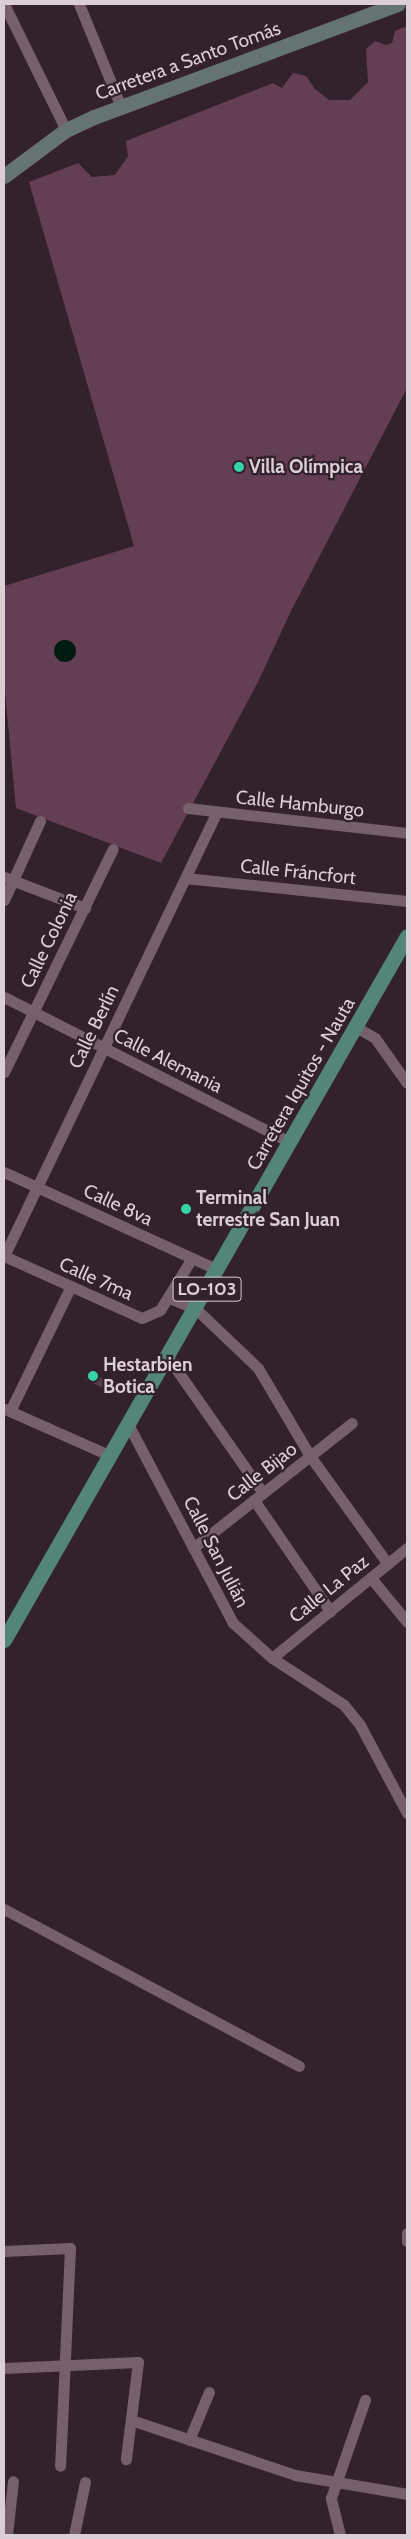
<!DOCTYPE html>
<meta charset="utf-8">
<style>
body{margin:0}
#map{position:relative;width:411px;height:2539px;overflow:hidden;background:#33212b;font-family:Cabin,sans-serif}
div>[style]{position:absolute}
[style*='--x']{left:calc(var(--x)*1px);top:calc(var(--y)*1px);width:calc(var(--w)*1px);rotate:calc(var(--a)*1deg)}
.green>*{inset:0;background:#643e53}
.water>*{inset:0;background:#001b12}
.round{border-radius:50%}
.building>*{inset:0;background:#533f4a}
.street>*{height:11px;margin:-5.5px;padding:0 5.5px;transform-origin:5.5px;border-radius:5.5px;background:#76606b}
.secondary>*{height:15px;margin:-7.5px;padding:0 7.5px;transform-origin:7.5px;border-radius:7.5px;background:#657372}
.primary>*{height:15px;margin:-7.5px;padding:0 7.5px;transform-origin:7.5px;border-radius:7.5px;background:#538678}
.dots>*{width:14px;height:14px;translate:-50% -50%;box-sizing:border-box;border:2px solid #33212b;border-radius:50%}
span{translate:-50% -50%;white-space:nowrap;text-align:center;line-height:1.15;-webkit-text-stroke:4.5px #33212b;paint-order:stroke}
.shield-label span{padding:1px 4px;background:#33212b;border:1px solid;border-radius:4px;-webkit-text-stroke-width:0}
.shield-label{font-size:18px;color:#dbced4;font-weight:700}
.street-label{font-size:19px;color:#dbced4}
.poi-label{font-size:19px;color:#dbced4;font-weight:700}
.left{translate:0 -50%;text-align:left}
.frame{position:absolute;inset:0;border:5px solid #dbced4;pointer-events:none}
</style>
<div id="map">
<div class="green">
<i style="clip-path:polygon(407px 26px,407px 388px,290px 613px,258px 682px,161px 863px,16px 808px,4px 682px,4px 586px,134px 546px,29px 182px,78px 163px,92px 177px,115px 175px,128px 156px,126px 141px,273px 83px,282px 88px,293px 73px,306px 76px,315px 89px,329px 100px,350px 100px,368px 82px,366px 49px,375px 41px,386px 45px,392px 43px,395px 31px)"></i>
</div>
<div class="water">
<i class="round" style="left:54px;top:640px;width:22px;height:22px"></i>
</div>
<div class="building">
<i style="clip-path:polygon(89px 1372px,107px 1380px,103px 1388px,86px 1380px)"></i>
</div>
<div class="street">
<i style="--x:4;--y:4;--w:140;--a:63.8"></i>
<i style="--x:79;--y:4;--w:111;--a:67.8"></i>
<i style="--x:188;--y:808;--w:220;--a:6.5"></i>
<i style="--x:4;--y:877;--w:87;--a:20.9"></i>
<i style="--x:185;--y:878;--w:223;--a:5.9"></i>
<i style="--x:4;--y:900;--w:87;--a:-65.5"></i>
<i style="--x:4;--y:997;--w:321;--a:26.9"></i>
<i style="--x:356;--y:1027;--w:22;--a:30"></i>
<i style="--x:375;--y:1038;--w:55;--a:54.6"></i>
<i style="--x:4;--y:1072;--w:248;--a:-64"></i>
<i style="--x:4;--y:1172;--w:235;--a:24.6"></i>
<i style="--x:4;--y:1256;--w:491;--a:-64.4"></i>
<i style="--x:4;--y:1256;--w:151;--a:24.2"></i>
<i style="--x:142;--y:1318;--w:20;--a:-24"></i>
<i style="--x:160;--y:1310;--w:61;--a:-58.4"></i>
<i style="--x:169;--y:1298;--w:29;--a:22"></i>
<i style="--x:196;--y:1309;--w:86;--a:43.6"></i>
<i style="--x:258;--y:1368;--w:102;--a:59.4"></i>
<i style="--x:310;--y:1456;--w:133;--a:54.2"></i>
<i style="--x:167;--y:1356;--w:167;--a:55"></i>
<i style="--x:5;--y:1409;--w:116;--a:23.9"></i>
<i style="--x:10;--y:1411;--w:137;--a:-64"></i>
<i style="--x:128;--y:1424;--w:225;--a:62.2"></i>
<i style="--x:233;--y:1623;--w:52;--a:41.9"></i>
<i style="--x:272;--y:1658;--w:86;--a:33.1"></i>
<i style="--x:344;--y:1705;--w:26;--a:51"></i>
<i style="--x:360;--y:1725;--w:100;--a:61.9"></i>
<i style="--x:254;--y:1500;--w:135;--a:55.6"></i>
<i style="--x:193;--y:1548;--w:202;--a:-38.2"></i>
<i style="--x:371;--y:1578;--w:57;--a:50.7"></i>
<i style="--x:272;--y:1658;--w:174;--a:-39.2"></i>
<i style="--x:4;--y:1909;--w:334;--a:28"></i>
<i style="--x:407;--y:2233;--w:8;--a:90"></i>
<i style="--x:4;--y:2251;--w:66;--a:-2.6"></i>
<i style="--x:70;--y:2248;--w:218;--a:92.6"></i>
<i style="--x:4;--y:2368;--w:134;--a:-2.6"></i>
<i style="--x:138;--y:2362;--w:98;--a:97.1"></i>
<i style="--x:131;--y:2420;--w:173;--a:18.5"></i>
<i style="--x:295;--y:2475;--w:114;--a:9.6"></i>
<i style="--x:189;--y:2440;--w:52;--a:-67.4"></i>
<i style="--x:7;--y:2535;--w:54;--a:-83.7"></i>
<i style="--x:74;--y:2535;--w:54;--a:-78.3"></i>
<i style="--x:340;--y:2535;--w:38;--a:-104"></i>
<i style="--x:331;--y:2498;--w:104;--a:-70.9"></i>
</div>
<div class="secondary">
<i style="--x:4;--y:176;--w:77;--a:-36.6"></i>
<i style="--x:66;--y:130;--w:31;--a:-25"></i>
<i style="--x:94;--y:117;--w:324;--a:-20.4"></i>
</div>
<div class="primary">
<i style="--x:4;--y:1640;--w:811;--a:-60.21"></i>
</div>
<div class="dots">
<i style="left:239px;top:467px;background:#35d4a7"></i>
<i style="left:186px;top:1209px;background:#35d4a7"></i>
<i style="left:93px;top:1376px;background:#35d4a7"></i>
</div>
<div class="shield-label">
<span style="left:207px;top:1289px">LO-103</span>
</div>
<div class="street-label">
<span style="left:188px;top:61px;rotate:-20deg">Carretera a Santo Tomás</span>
<span style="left:300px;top:804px;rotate:6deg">Calle Hamburgo</span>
<span style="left:298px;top:872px;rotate:6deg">Calle Fráncfort</span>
<span style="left:49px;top:940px;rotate:-64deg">Calle Colonia</span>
<span style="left:94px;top:1027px;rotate:-64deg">Calle Berlín</span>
<span style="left:168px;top:1061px;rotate:27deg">Calle Alemania</span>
<span style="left:301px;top:1084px;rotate:-60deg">Carretera Iquitos - Nauta</span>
<span style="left:118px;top:1205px;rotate:25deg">Calle 8va</span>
<span style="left:96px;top:1279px;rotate:24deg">Calle 7ma</span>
<span style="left:262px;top:1472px;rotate:-38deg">Calle Bijao</span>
<span style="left:216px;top:1552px;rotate:63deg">Calle San Julián</span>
<span style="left:329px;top:1589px;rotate:-39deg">Calle La Paz</span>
</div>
<div class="poi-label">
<span class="left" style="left:249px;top:467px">Villa Olímpica</span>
<span class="left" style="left:196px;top:1209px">Terminal<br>terrestre San Juan</span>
<span class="left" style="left:103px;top:1376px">Hestarbien<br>Botica</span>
</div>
<div class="frame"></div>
</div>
